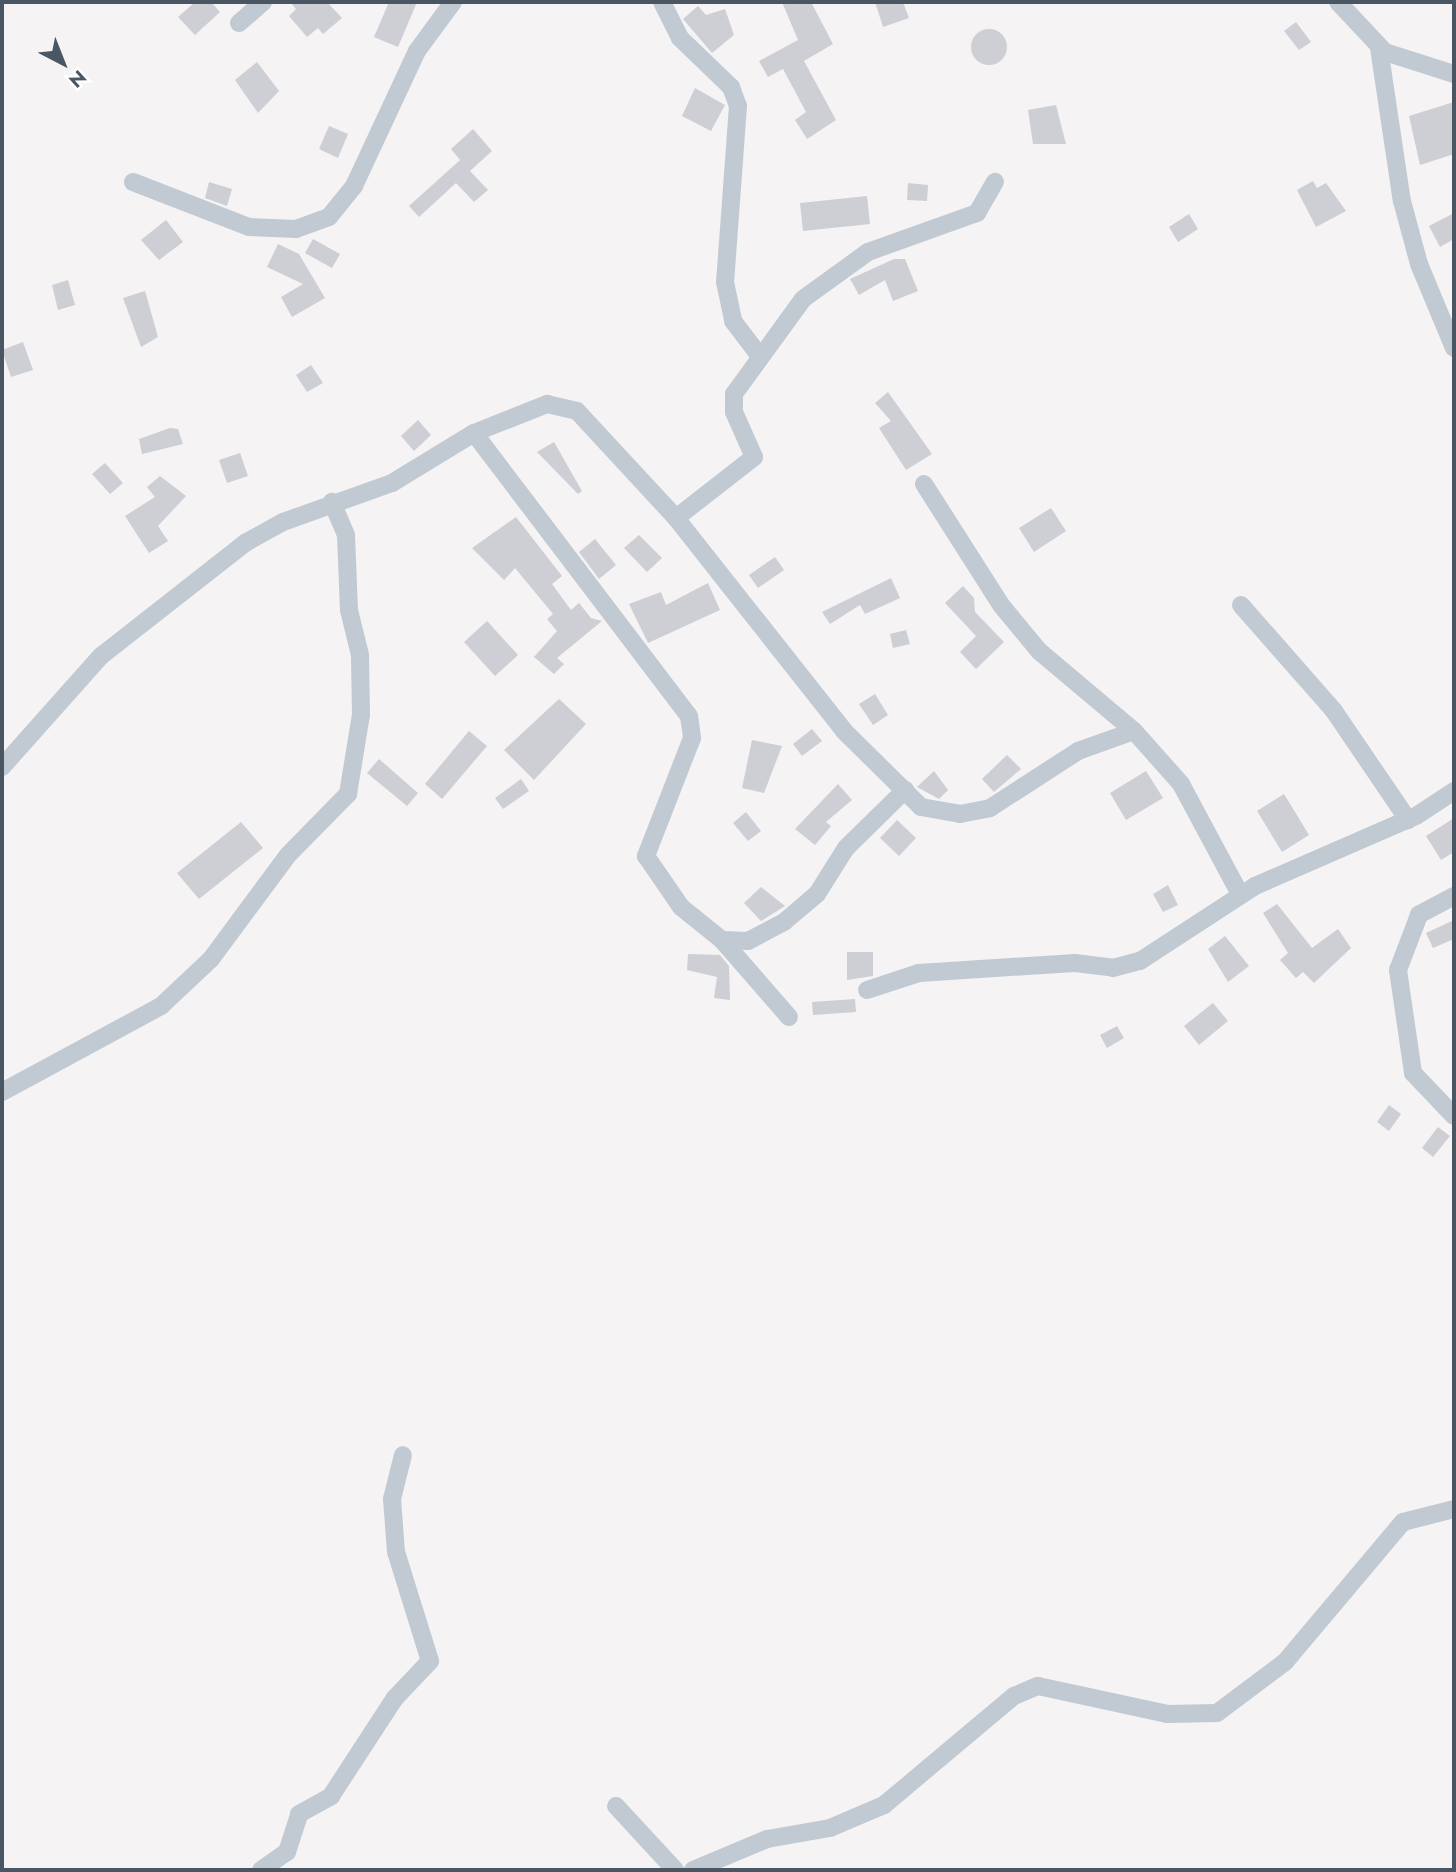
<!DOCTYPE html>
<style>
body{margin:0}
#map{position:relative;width:1456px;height:1872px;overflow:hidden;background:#f5f3f3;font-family:Jost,sans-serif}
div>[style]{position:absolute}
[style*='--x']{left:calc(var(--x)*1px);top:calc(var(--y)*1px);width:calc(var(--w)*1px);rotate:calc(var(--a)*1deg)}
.building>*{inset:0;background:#cdcfd5}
.round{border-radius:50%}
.street>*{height:18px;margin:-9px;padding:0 9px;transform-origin:9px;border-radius:9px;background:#c1cad2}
span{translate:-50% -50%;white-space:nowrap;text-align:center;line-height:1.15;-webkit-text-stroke:5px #fff;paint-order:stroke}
.frame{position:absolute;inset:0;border:4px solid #4a5661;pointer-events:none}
.north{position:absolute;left:28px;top:28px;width:70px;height:70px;-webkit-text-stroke:5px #fff;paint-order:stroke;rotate:138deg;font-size:19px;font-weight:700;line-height:28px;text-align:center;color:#4a5661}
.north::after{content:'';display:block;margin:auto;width:24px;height:32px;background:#4a5661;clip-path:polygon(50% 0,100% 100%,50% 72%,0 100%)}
</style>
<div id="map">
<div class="building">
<i style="clip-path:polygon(195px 2px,211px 2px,220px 12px,195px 35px,178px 17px)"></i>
<i style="clip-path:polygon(290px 2px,327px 2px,342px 18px,323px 34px,318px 28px,307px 37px,289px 16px,296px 9px)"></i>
<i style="clip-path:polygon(389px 2px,417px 2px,398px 47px,374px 37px)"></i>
<i style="clip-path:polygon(782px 2px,811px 2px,833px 44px,804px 61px,836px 120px,807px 139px,795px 120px,806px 112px,783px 69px,768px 77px,759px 61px,798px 40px)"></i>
<i style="clip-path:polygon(875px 2px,903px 2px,909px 18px,883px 27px)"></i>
<i style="clip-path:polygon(698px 6px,706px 15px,725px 9px,734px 35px,712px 53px,683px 19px)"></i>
<i style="clip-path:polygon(1296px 22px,1311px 42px,1299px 50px,1284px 31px)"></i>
<i class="round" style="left:971px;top:29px;width:36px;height:36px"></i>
<i style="clip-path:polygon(257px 62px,279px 91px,258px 113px,235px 80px)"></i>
<i style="clip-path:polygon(695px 88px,725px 105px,711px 131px,682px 116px)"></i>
<i style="clip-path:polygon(1454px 102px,1454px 154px,1420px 165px,1409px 116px)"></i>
<i style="clip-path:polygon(1056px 105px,1066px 144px,1033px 144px,1028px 110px)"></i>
<i style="clip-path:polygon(329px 126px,348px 134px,338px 158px,319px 149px)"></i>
<i style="clip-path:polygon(473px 129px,492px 151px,470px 171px,488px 190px,474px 202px,456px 183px,419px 217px,409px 206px,460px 160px,451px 149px)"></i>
<i style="clip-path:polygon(1313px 181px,1317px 188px,1326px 183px,1346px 211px,1316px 227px,1297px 190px)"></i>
<i style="clip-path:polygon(209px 182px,232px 189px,227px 206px,205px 198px)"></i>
<i style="clip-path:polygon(908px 183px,928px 185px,927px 201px,907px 200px)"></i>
<i style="clip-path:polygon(867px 196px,870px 224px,803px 231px,800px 203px)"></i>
<i style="clip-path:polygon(1454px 213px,1454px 239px,1440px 247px,1429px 226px)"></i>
<i style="clip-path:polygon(1189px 214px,1198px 229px,1178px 242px,1169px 227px)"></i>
<i style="clip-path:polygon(166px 220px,183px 242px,159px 260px,141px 240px)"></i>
<i style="clip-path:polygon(313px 239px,340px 254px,332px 268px,305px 253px)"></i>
<i style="clip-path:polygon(278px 244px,299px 254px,325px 298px,292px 317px,281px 297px,303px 284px,267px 267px)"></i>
<i style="clip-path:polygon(894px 259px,905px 259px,918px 291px,893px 301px,885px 280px,859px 295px,850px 279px)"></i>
<i style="clip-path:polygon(68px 280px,75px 305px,58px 310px,52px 285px)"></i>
<i style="clip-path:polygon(145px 291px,158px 337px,141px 347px,123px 298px)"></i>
<i style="clip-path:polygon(23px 342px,33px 370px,11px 377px,2px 350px)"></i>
<i style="clip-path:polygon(311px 365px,323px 383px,307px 392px,296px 375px)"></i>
<i style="clip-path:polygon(888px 392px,932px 454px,906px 470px,879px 428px,891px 421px,875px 403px)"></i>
<i style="clip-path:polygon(418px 420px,431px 435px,414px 451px,401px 436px)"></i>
<i style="clip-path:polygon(170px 428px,178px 429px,183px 444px,142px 454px,139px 439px)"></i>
<i style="clip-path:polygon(554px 442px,582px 491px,578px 494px,537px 452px)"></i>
<i style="clip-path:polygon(240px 453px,248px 476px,227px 483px,219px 460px)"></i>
<i style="clip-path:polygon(105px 463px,123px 483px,110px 494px,92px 474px)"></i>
<i style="clip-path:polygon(160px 476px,186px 496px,158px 526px,168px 541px,149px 553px,125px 516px,155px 497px,147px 487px)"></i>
<i style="clip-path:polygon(1051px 508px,1066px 531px,1034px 552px,1019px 528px)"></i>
<i style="clip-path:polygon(516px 517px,562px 576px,552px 584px,571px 610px,579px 603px,591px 618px,602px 621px,557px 658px,564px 664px,554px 674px,534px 657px,557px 631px,547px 619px,553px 614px,515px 568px,504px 580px,472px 548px)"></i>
<i style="clip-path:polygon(639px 535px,662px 558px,647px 572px,624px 548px)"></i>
<i style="clip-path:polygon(595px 539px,616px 565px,599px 579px,579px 552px)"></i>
<i style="clip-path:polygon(775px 557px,784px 570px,758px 588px,749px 575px)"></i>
<i style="clip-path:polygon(891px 578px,900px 598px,865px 614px,860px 605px,830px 624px,822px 612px)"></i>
<i style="clip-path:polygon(708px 583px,720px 610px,648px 643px,629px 604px,661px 592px,666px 605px)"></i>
<i style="clip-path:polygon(963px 586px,974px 598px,975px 612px,1004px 642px,976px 669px,960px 652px,976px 636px,945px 603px)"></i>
<i style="clip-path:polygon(487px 621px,518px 655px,495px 676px,464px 642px)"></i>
<i style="clip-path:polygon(906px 630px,910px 644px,893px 648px,890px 634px)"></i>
<i style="clip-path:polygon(875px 694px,888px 715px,873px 725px,859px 704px)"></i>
<i style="clip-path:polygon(559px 699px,586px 724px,534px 780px,504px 750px)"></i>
<i style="clip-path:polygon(812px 729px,822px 741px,802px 756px,793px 744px)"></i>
<i style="clip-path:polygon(469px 731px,487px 746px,442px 799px,425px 784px)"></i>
<i style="clip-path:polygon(752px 740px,782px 746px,764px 793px,742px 788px)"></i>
<i style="clip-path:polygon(1007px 755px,1021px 769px,994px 792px,982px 779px)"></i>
<i style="clip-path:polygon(379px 759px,418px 793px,407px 806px,367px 773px)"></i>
<i style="clip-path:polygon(934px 771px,948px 790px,939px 799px,917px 787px)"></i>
<i style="clip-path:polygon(1146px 771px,1163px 798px,1126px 820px,1110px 793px)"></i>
<i style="clip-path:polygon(521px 779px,529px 791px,503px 809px,495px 798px)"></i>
<i style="clip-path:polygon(838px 784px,852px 800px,826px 822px,831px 826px,815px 845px,795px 829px)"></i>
<i style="clip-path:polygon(1284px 794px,1309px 835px,1282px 852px,1257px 811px)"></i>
<i style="clip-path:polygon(746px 812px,761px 831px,748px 841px,733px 823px)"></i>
<i style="clip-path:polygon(1454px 818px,1454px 852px,1441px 860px,1426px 836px)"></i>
<i style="clip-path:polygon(897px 820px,916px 838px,899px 856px,880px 838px)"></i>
<i style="clip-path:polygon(241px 822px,263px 848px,199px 899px,177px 873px)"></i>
<i style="clip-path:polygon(1168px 885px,1178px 905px,1163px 912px,1153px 894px)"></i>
<i style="clip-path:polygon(761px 887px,785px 906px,761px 921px,744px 903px)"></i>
<i style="clip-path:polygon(1277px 904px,1312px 948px,1338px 929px,1351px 948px,1314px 983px,1303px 972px,1296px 978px,1280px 960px,1288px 953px,1263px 913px)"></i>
<i style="clip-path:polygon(1454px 920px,1454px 939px,1433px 948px,1426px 933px)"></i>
<i style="clip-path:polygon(1225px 936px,1249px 966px,1228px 982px,1208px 949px)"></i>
<i style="clip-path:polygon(847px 952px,873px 952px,873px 976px,847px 980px)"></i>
<i style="clip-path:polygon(688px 954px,720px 955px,729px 966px,730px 1000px,714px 998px,717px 977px,687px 970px)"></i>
<i style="clip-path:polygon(855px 999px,856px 1012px,813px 1015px,812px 1002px)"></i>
<i style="clip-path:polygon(1213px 1003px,1228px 1021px,1199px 1045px,1184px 1026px)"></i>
<i style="clip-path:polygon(1117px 1026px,1124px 1038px,1107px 1048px,1100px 1035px)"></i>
<i style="clip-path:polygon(1389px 1105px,1401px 1114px,1389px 1131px,1377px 1122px)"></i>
<i style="clip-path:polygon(1438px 1127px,1450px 1136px,1433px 1157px,1422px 1148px)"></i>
</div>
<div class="street">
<i style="--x:662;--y:2;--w:40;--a:63.4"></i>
<i style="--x:680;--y:38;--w:71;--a:43.9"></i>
<i style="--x:731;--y:87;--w:20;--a:70"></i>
<i style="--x:738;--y:106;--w:176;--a:94.2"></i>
<i style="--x:725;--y:282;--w:40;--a:78"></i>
<i style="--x:733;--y:321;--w:43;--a:52.6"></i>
<i style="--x:1338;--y:2;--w:69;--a:46.8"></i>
<i style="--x:1385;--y:52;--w:72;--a:17.7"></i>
<i style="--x:239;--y:23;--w:32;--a:-41"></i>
<i style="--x:1379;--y:48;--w:155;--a:81.5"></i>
<i style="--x:1402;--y:201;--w:65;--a:74.9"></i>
<i style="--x:1419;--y:264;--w:91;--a:67.4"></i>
<i style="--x:133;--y:182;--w:124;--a:21.2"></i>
<i style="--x:249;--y:227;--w:47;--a:2.4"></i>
<i style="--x:296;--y:229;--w:35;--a:-20"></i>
<i style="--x:329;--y:217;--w:40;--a:-51"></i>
<i style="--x:354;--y:186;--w:149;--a:-65"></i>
<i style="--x:417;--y:51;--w:61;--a:-53.7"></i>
<i style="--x:474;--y:433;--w:355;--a:52.8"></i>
<i style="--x:689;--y:716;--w:22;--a:82"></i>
<i style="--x:692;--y:738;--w:127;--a:111.3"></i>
<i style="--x:646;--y:856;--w:62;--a:55.5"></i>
<i style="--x:681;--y:907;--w:53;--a:38.8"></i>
<i style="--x:722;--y:940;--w:102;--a:49"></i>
<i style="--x:924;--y:484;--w:143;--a:57.5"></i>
<i style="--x:1001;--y:605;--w:60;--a:50.4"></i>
<i style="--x:1039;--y:651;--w:124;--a:40.1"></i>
<i style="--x:1134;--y:731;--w:71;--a:48.4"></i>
<i style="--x:1181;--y:784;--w:125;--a:61.8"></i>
<i style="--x:676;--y:518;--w:99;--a:-38"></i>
<i style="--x:754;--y:457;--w:49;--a:-114"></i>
<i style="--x:734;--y:412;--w:18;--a:-90"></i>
<i style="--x:734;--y:394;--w:117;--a:-54"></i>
<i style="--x:803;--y:299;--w:80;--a:-35.9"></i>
<i style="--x:868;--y:252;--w:116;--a:-19.7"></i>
<i style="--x:977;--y:213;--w:36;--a:-60"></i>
<i style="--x:1241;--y:605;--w:141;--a:48.7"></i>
<i style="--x:1334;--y:711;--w:132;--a:55.8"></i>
<i style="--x:2;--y:767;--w:149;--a:-48.3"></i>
<i style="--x:101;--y:656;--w:183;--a:-38.1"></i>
<i style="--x:245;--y:543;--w:43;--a:-28.9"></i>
<i style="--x:283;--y:522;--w:116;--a:-19.7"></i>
<i style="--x:392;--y:483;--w:96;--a:-31.4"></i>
<i style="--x:474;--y:433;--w:79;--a:-21.7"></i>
<i style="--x:547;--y:404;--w:31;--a:13"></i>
<i style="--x:577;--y:411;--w:146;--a:47.2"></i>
<i style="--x:676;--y:518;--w:271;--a:51.7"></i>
<i style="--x:844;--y:731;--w:108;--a:44.6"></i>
<i style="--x:921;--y:807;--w:40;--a:10"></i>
<i style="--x:960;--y:814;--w:31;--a:-11"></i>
<i style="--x:990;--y:808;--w:105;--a:-32.9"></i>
<i style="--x:1078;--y:751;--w:59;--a:-19.7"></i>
<i style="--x:1454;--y:896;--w:40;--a:152"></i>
<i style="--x:1419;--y:915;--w:59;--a:110.9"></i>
<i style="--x:1398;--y:970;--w:104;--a:81.7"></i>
<i style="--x:1413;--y:1073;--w:59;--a:46.4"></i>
<i style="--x:722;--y:940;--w:26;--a:2"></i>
<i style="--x:748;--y:941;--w:41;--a:-27.8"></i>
<i style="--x:784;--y:922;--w:43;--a:-40.3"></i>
<i style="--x:817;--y:894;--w:54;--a:-57.8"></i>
<i style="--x:846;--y:848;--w:83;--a:-44.5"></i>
<i style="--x:867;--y:990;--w:55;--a:-18.1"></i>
<i style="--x:919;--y:973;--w:156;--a:-3.7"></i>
<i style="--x:1075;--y:963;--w:38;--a:7"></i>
<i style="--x:1113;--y:968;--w:28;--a:-15"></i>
<i style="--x:1140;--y:961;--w:137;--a:-33.1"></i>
<i style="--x:1255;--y:886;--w:176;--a:-23.5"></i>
<i style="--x:1416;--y:816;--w:45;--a:-33.3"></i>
<i style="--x:2;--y:1092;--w:181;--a:-28.4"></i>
<i style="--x:161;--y:1006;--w:69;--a:-43.2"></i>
<i style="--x:211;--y:959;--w:129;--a:-53.5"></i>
<i style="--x:288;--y:855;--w:86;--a:-45.5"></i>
<i style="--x:348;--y:794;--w:80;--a:-80.7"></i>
<i style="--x:361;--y:715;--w:60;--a:-91"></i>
<i style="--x:360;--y:655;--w:46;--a:-103.7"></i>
<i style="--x:349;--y:610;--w:75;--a:-92.3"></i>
<i style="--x:346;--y:535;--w:36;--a:-113"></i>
<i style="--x:616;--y:1806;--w:87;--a:47.3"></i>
<i style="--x:261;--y:1870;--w:32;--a:-35"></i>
<i style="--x:287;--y:1852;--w:40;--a:-72"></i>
<i style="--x:299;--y:1814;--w:37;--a:-29"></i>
<i style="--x:331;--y:1796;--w:117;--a:-56.9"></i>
<i style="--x:395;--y:1698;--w:51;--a:-46.6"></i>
<i style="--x:430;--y:1661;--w:114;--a:-107.3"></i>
<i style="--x:396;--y:1552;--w:53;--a:-94.3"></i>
<i style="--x:392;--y:1499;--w:45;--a:-76"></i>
<i style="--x:693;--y:1870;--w:80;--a:-22.7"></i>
<i style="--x:767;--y:1839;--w:64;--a:-9.9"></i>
<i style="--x:830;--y:1828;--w:59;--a:-23.1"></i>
<i style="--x:884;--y:1805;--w:170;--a:-40"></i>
<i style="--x:1014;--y:1696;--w:26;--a:-23"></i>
<i style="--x:1038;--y:1686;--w:132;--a:12.2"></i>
<i style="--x:1167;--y:1714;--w:50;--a:-1.1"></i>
<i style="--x:1217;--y:1713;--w:85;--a:-36.9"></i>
<i style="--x:1285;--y:1662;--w:183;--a:-49.9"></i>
<i style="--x:1403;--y:1522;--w:53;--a:-14.3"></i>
</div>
<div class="frame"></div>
<div class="north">N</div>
</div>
